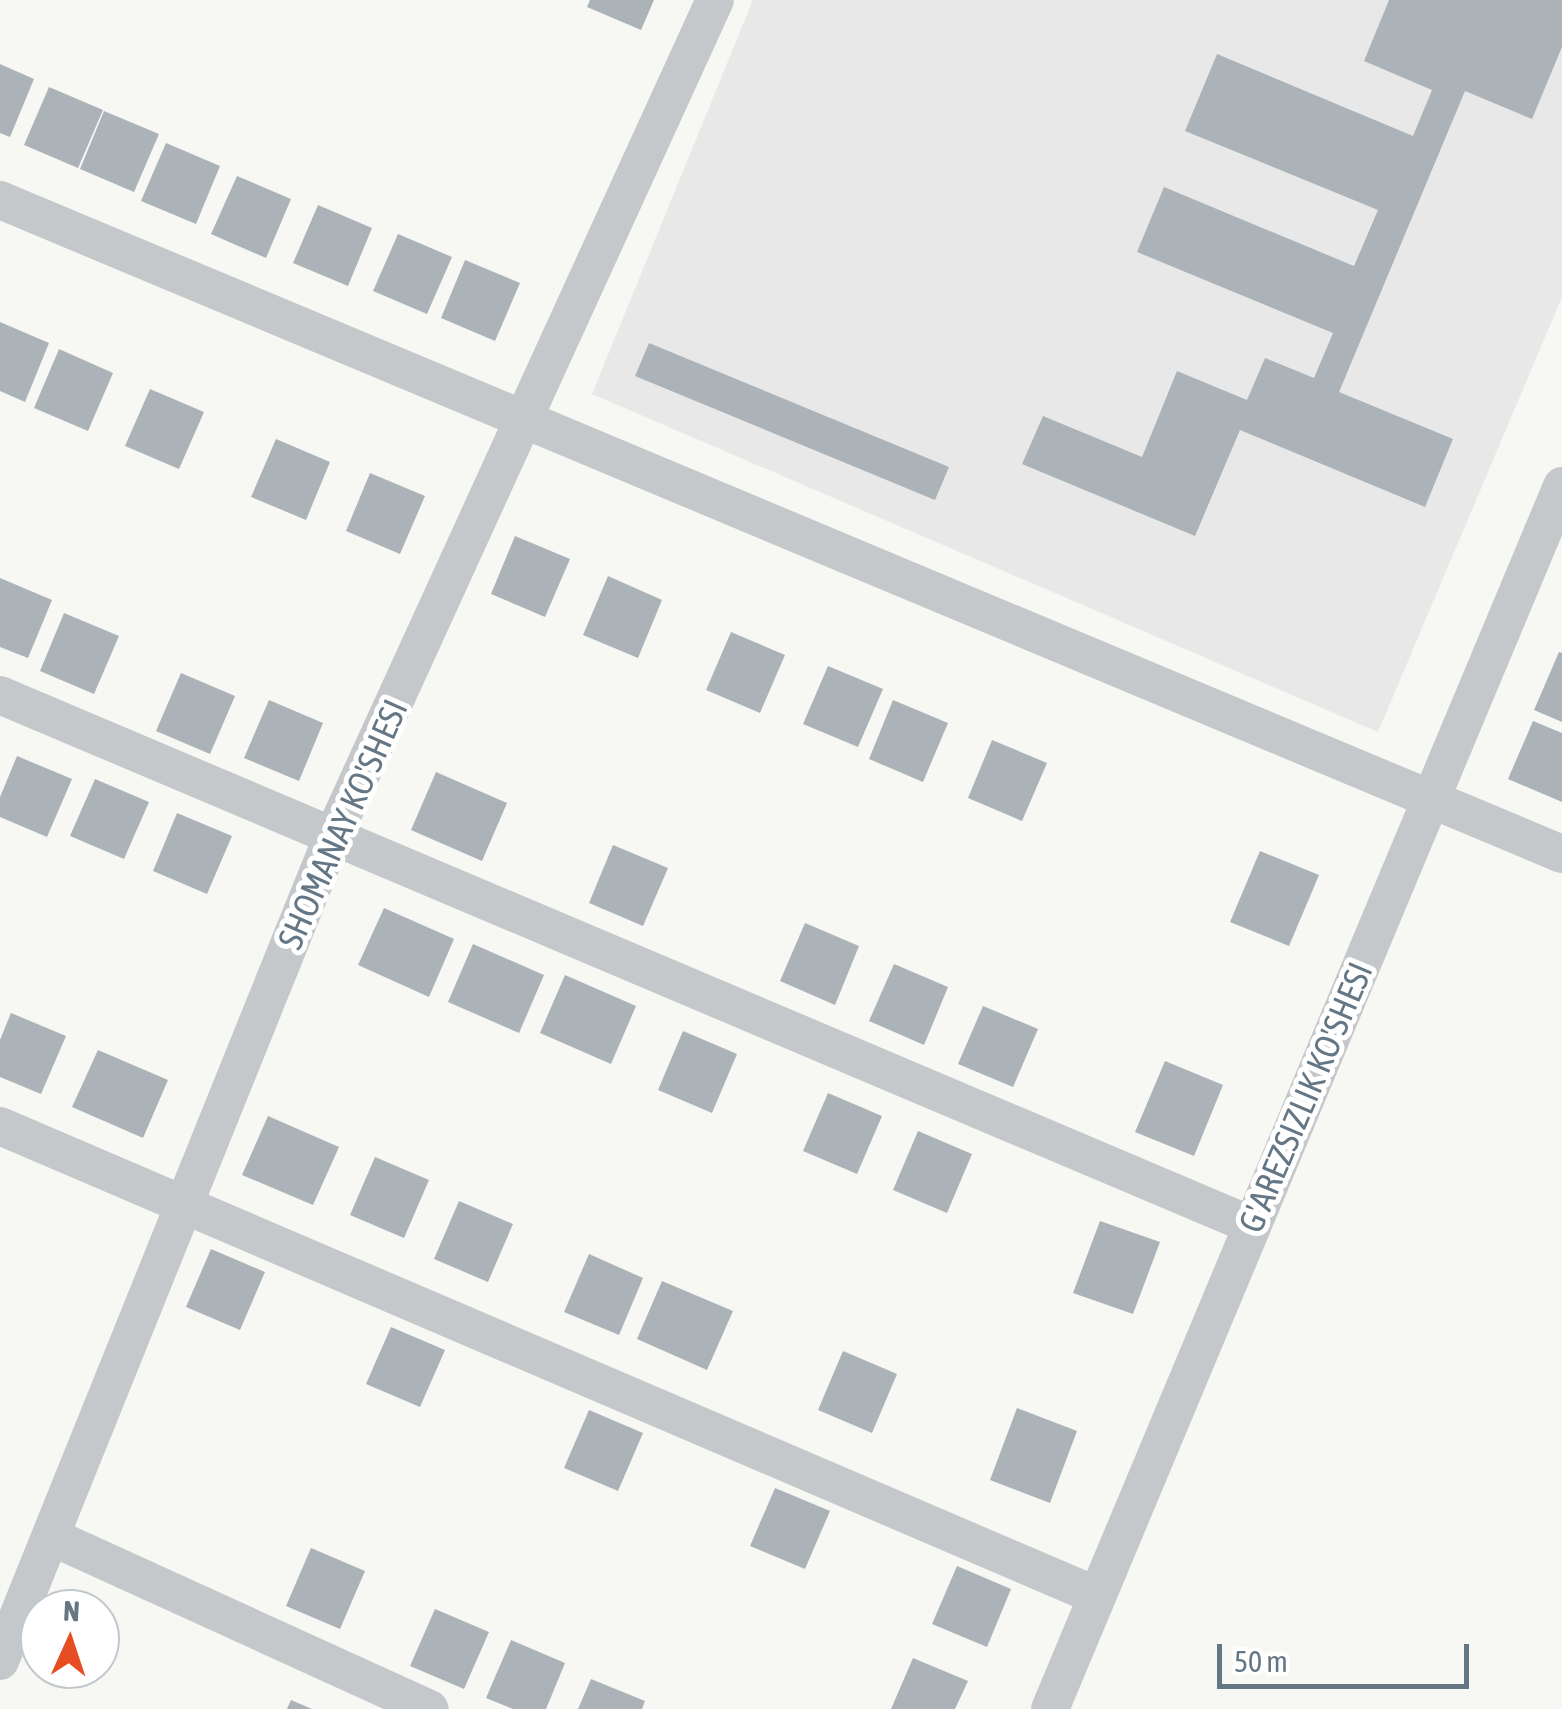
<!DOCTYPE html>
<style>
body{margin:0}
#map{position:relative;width:1562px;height:1709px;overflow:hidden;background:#f7f7f3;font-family:"Asap Condensed",sans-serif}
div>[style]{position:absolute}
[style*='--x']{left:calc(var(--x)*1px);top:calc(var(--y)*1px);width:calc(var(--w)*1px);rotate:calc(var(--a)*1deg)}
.built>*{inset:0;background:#e7e8e7}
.building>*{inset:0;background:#abb3b9}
.minor>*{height:38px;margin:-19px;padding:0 19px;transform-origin:19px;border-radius:19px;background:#c4c8cb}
span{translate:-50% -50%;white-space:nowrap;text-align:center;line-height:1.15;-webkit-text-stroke:10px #fff;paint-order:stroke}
.street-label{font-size:35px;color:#657785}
.north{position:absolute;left:20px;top:1589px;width:100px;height:100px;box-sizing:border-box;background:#fff;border:2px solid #c1c9ce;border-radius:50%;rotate:3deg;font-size:28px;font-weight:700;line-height:40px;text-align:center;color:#657785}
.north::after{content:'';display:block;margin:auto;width:35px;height:45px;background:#e74d23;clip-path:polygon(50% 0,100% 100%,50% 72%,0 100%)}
.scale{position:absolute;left:1217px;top:1644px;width:252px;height:45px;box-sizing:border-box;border:5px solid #657785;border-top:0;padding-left:12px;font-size:30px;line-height:35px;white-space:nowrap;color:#657785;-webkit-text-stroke:8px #fff;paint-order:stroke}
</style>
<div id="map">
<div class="built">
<i style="clip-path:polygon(753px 0,1562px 0,1562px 297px,1378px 732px,592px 394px)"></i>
</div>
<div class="building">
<i style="clip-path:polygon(590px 0,654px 0,641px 30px,587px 7px)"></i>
<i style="clip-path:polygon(1389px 0,1562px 0,1562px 47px,1532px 119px,1465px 91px,1339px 392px,1453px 439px,1425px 507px,1240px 430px,1195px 536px,1022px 464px,1043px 416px,1142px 457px,1177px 371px,1247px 400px,1265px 358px,1314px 378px,1333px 333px,1137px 252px,1164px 187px,1354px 266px,1378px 210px,1185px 131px,1217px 54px,1413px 136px,1432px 90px,1364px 61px)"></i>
<i style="clip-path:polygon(0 64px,34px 79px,10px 137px,0 133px)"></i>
<i style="clip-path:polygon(49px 87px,103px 110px,78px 168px,24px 145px)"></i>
<i style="clip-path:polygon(104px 111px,159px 134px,134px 192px,80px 169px)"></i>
<i style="clip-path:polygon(166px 143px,220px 166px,196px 224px,141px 201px)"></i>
<i style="clip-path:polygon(237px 176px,291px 199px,266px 258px,211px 234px)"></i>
<i style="clip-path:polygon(318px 205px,372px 228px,348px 286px,293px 263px)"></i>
<i style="clip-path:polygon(398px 234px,452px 257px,427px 314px,373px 291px)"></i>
<i style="clip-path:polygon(465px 260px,520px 283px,495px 341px,441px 318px)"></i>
<i style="clip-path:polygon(0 322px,49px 343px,25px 402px,0 391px)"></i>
<i style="clip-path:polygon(649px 343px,949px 467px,935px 500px,635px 376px)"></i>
<i style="clip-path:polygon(59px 349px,113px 373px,88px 431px,34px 408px)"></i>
<i style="clip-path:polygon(150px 389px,204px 412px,179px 469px,125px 446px)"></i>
<i style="clip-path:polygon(276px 439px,330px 462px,306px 520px,251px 497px)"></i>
<i style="clip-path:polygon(370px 473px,425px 496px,400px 554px,346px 531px)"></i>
<i style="clip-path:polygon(515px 536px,570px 559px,545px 617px,491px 594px)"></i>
<i style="clip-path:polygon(608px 576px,662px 600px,638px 658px,583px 635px)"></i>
<i style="clip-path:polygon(0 578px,52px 600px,28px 658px,0 647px)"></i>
<i style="clip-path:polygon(64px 613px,119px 636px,94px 694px,40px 671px)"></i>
<i style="clip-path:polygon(731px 632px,785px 655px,760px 713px,706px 690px)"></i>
<i style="clip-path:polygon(1559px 652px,1562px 653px,1562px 722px,1534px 710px)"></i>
<i style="clip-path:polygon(828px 666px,883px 689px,858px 747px,803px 724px)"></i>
<i style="clip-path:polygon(181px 673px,235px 696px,210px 754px,156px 731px)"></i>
<i style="clip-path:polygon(269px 700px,323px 723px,299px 781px,244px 758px)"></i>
<i style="clip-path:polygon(893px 700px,948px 723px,923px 782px,869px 759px)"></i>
<i style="clip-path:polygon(1533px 721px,1562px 733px,1562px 802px,1508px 779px)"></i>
<i style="clip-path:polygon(992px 740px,1047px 763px,1022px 821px,968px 798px)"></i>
<i style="clip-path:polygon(17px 756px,72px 779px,47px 837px,0 817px,0 797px)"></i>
<i style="clip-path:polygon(436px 772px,507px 803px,482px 861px,411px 830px)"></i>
<i style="clip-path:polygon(95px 779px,149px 802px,124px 859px,70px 836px)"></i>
<i style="clip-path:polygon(177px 813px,232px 836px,207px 894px,153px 871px)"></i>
<i style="clip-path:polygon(613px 845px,668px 868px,643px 926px,589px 903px)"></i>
<i style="clip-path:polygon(1260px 851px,1319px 875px,1289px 946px,1230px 922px)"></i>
<i style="clip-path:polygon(384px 908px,454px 939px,429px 997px,358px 965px)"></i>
<i style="clip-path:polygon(805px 923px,859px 946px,835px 1005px,780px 981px)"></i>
<i style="clip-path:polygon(473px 944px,544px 975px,519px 1033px,448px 1002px)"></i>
<i style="clip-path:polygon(894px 964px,948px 987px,924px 1045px,869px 1021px)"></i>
<i style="clip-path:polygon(565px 975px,636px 1006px,611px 1064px,540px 1033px)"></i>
<i style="clip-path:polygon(983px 1006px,1038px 1029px,1013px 1087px,958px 1064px)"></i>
<i style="clip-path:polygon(11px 1013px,66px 1036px,41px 1094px,0 1077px,0 1040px)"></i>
<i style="clip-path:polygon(683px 1031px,737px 1054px,712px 1113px,658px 1090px)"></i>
<i style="clip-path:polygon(98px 1050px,168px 1080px,143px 1138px,72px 1107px)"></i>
<i style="clip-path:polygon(1165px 1061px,1223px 1085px,1194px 1156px,1135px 1132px)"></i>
<i style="clip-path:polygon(828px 1093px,882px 1116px,857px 1174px,803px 1151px)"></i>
<i style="clip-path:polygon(268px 1116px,339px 1147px,313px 1205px,242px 1175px)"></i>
<i style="clip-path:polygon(918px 1131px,972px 1154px,947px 1213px,893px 1190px)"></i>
<i style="clip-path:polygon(375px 1157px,429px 1180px,404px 1238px,350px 1215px)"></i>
<i style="clip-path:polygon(459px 1201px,513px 1224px,488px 1282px,434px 1259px)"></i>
<i style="clip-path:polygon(1100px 1221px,1160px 1242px,1133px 1314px,1073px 1293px)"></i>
<i style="clip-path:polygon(211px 1249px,265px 1272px,240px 1330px,186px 1307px)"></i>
<i style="clip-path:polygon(589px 1254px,643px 1278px,619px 1335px,564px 1312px)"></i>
<i style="clip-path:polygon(662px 1281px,733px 1311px,707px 1370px,637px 1339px)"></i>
<i style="clip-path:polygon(391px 1327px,445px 1350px,420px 1407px,366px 1384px)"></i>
<i style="clip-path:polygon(843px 1351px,897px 1374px,872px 1433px,818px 1410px)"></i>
<i style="clip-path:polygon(1017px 1408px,1077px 1431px,1050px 1503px,990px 1480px)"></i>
<i style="clip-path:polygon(589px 1410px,643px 1433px,618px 1491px,564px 1468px)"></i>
<i style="clip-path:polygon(775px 1488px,830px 1511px,805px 1569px,750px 1546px)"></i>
<i style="clip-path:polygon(311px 1548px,365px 1571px,340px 1629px,286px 1606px)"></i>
<i style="clip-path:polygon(957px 1566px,1011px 1589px,987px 1647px,932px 1624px)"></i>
<i style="clip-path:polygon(435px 1609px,489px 1632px,464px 1689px,410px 1666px)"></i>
<i style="clip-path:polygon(511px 1640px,565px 1663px,546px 1709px,513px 1709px,486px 1698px)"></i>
<i style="clip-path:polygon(913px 1658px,968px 1681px,955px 1709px,891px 1709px)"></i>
<i style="clip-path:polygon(591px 1679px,645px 1701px,642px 1709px,578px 1709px)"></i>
<i style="clip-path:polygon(291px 1700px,312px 1709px,287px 1709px)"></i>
</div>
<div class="minor">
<i style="--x:0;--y:200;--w:1693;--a:22.72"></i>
<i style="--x:0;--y:695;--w:1359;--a:22.96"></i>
<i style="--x:0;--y:1126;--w:1193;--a:23.19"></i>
<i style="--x:52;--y:1537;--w:415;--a:24.5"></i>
<i style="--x:0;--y:1661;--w:887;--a:-68.03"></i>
<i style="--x:332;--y:838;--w:921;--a:-65.44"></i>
<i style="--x:1050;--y:1709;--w:1326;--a:-67.28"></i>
</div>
<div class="street-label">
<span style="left:342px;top:824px;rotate:-66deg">SHOMANAY KO'SHESI</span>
<span style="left:1305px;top:1097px;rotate:-67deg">G'AREZSIZLIK KO'SHESI</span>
</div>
<div class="north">N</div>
<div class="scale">50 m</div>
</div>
